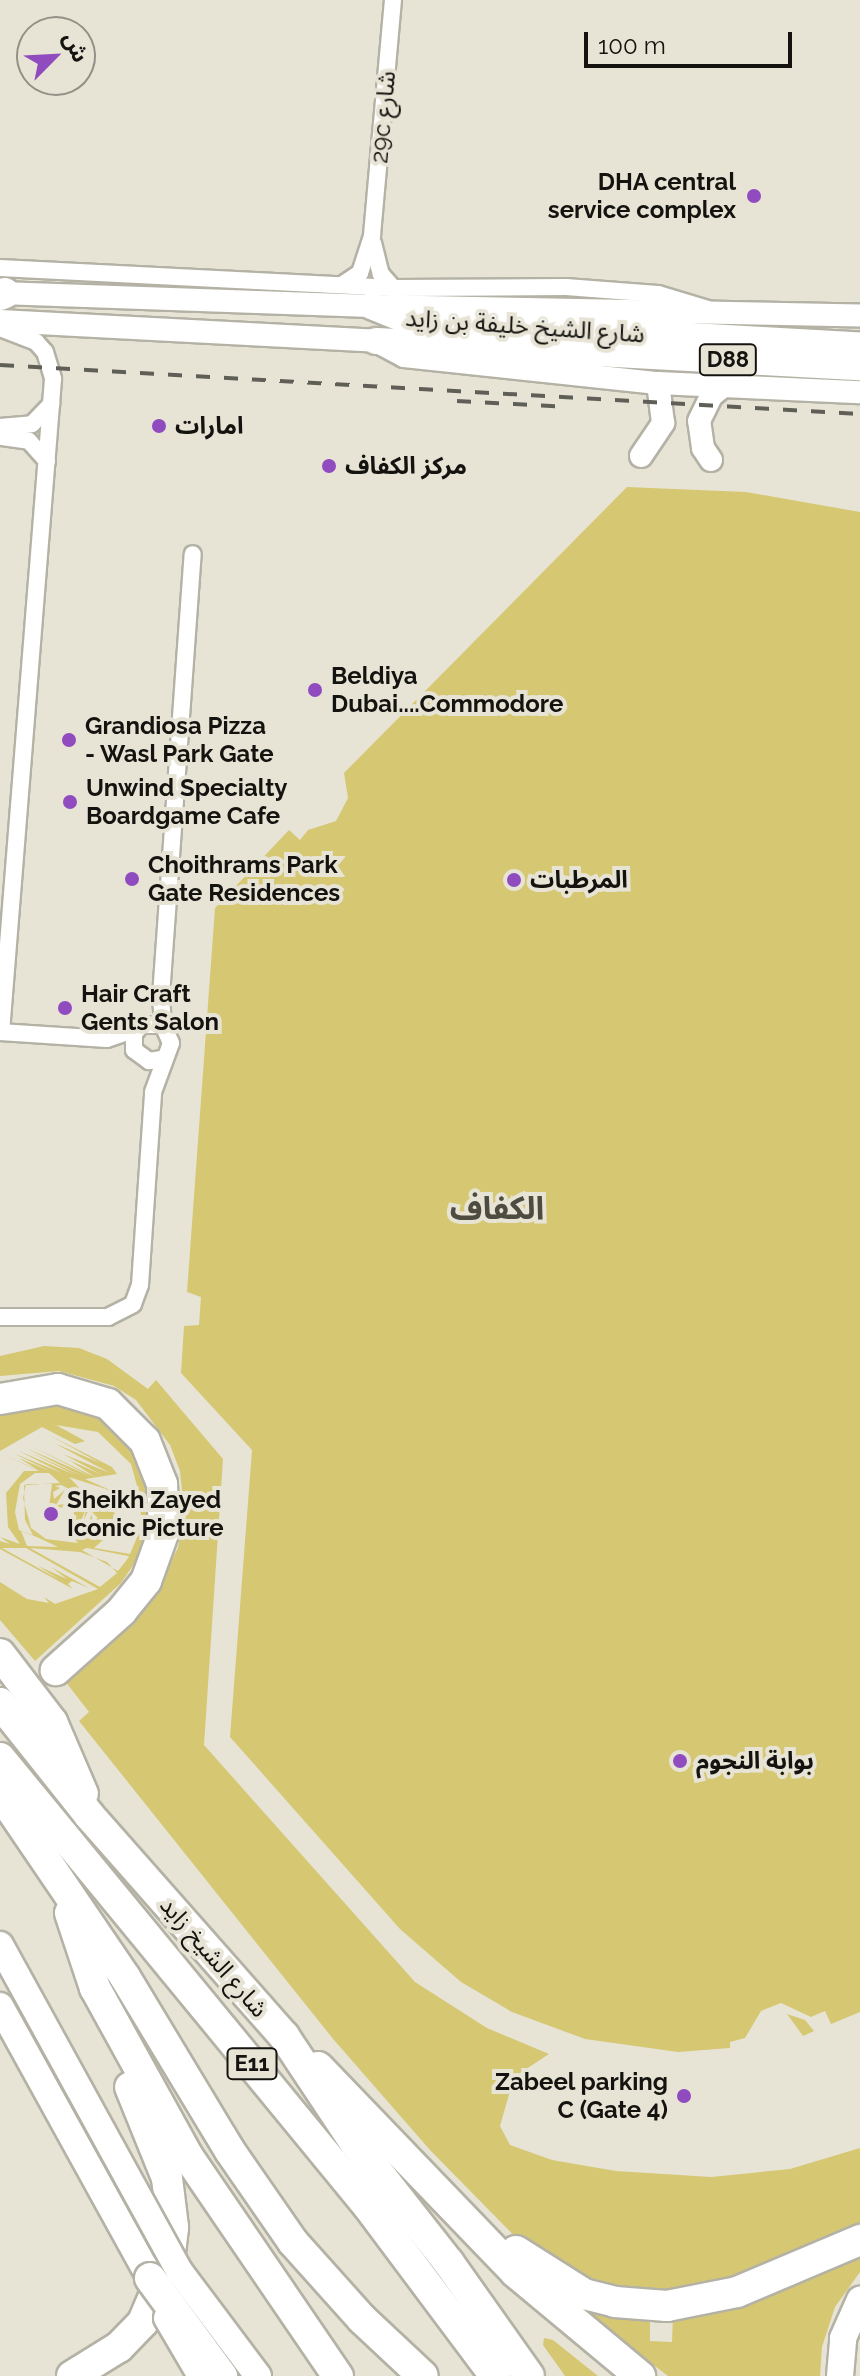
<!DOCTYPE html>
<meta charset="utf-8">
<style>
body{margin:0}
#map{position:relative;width:860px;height:2376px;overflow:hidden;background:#e7e4d6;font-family:Raleway,"Noto Sans Arabic",sans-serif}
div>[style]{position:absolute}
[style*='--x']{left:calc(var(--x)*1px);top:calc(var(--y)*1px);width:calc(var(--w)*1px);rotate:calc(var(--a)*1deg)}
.green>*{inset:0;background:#d6c773}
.roads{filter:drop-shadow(2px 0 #b4b2a5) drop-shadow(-2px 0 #b4b2a5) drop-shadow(0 2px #b4b2a5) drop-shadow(0 -2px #b4b2a5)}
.minor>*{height:16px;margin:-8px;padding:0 8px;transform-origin:8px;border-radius:8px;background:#fff}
.secondary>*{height:22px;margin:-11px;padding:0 11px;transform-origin:11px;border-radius:11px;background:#fff}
.primary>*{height:26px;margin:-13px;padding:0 13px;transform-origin:13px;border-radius:13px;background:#fff}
.trunk>*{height:26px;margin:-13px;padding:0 13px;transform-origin:13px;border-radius:13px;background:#fff}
.motorway>*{height:30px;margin:-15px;padding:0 15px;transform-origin:15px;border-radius:15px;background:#fff}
.rail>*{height:4px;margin-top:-2px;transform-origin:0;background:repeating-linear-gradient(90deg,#605f57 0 14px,transparent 0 28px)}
.bridges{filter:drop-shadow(2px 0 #b4b2a5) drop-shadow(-2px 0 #b4b2a5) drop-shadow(0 2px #b4b2a5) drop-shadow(0 -2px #b4b2a5)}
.trunk-bridge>*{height:26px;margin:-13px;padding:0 13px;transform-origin:13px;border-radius:13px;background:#fff}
.motorway-bridge>*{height:30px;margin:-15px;padding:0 15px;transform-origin:15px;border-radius:15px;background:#fff}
.dots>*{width:22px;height:22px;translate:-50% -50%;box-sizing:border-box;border:4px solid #e7e4d6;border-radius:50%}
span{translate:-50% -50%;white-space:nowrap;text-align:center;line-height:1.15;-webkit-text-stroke:8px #e7e4d6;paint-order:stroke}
.shield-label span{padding:2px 6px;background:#e7e4d6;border:2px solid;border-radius:6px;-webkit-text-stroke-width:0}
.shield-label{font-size:22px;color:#14130f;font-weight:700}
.street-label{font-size:24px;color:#14130f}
.poi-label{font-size:24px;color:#14130f;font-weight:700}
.right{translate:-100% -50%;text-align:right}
.left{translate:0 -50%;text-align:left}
.district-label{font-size:32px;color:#4e4c41;font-weight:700}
.north{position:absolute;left:16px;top:16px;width:80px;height:80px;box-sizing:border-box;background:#e7e4d6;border:2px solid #939086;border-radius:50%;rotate:66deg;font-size:22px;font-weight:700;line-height:32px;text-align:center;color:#14130f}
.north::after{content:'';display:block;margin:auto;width:28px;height:36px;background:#904bbf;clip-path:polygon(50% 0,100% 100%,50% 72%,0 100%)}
.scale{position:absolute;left:584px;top:32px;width:208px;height:36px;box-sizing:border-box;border:4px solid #14130f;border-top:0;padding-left:10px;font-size:24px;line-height:28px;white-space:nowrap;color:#14130f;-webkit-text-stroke:6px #e7e4d6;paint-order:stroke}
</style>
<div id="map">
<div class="green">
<i style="clip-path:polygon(627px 487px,746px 492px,860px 512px,860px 2012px,831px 2024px,825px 2011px,811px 2017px,781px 2003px,761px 2011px,745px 2038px,730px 2042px,730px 2048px,678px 2052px,585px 2039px,512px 2012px,461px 1982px,400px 1929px,230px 1737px,252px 1450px,181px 1373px,184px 1326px,199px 1325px,201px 1297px,187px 1292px,215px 908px,289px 830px,300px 840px,308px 830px,336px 821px,348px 798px,344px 773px)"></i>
<i style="clip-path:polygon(44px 1346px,79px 1348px,107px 1359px,148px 1389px,156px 1380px,223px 1459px,204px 1745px,415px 1982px,487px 2028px,549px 2054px,514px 2077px,500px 2126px,510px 2145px,552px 2160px,616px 2171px,711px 2177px,790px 2169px,860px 2148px,860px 2234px,721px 2289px,624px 2298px,531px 2253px,430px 2150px,334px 2040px,79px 1721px,89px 1712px,65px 1681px,148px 1604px,178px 1548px,184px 1510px,180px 1471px,170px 1445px,136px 1400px,114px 1386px,59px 1371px,0 1376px,0 1356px)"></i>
<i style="clip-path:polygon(evenodd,47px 1401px,89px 1409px,124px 1431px,143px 1464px,152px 1512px,140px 1555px,121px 1583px,35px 1661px,0 1620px,0 1582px,27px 1599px,49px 1603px,44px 1597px,55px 1604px,98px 1589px,26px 1548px,2px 1548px,60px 1580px,38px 1566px,67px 1579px,51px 1567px,89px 1588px,72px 1581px,68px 1584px,73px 1589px,0 1549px,0 1541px,10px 1544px,0 1537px,20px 1544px,8px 1527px,6px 1493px,24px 1471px,39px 1471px,0 1453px,38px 1470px,19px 1458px,52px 1472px,13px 1453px,62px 1473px,19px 1451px,75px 1475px,29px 1452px,82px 1476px,26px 1448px,90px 1476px,31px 1446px,95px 1477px,69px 1460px,102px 1475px,63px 1454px,110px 1473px,54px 1443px,100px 1463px,49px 1435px,112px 1467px,117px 1474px,85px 1479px,142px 1504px,131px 1464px,98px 1432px,56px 1425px,85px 1441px,75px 1444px,42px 1427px,0 1451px,0 1413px,47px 1401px,35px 1473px,49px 1473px,60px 1483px,24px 1485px,25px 1520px,33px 1535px,19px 1530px,15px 1512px,20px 1484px,35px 1473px,47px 1401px,69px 1477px,106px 1489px,118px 1496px,84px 1493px,69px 1477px,47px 1401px,26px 1484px,52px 1484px,49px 1507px,73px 1508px,75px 1519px,68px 1525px,76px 1523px,72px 1535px,63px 1523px,78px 1543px,46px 1539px,31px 1528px,23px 1498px,26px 1484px,47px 1401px,61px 1485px,88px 1498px,90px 1502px,56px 1505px,65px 1490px,54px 1499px,53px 1492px,60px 1488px,55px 1486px,61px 1485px,47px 1401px,96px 1498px,127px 1499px,142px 1506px,138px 1532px,96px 1498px,47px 1401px,86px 1509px,84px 1520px,89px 1509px,98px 1518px,93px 1521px,91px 1514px,89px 1528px,98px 1528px,82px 1537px,84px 1523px,78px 1533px,78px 1528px,86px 1509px,47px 1401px,113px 1516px,138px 1535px,130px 1554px,94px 1548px,113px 1531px,113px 1516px,47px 1401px,21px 1531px,37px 1537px,58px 1547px,27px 1546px,21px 1531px,47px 1401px,30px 1548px,80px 1552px,107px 1562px,117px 1573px,100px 1587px,30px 1548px,47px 1401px,87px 1548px,128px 1556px,129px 1557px,118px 1571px,82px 1550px,87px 1548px)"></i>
<i style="clip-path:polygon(787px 2014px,805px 2020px,814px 2031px,803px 2036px)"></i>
<i style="clip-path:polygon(860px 2249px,860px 2272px,835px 2307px,822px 2347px,820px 2376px,668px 2376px,574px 2304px,650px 2316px,650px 2341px,672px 2342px,673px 2315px)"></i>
<i style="clip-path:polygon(544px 2338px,553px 2340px,598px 2376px,565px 2376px,543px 2345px)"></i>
</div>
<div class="roads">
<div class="minor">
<i style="--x:373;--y:243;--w:32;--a:76"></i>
<i style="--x:381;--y:274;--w:18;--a:49"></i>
<i style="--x:0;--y:268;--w:394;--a:2.9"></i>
<i style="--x:393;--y:288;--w:173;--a:-0.3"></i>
<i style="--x:566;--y:287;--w:92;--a:4.4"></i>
<i style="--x:658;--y:294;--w:52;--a:16.7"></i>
<i style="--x:342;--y:285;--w:22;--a:-34"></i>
<i style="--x:360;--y:273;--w:40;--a:-72"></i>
<i style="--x:372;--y:235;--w:236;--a:-84.9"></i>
<i style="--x:0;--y:328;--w:39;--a:21"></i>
<i style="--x:36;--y:342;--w:13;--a:48"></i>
<i style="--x:45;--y:352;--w:28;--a:73"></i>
<i style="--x:53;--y:379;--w:655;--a:94.55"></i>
<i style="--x:0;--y:427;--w:32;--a:-5"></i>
<i style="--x:32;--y:424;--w:28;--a:-46"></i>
<i style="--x:2;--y:437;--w:27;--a:8"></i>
<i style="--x:29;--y:441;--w:27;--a:48"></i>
<i style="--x:163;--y:1025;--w:29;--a:-94"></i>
<i style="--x:161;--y:996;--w:443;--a:-85.9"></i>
<i style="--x:0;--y:1032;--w:107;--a:3.7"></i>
<i style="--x:107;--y:1039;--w:31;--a:-19"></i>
<i style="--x:0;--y:1317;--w:108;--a:0"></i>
<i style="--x:108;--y:1317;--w:28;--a:-27"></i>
<i style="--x:133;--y:1304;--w:20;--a:-70"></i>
<i style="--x:140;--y:1285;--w:193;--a:-86.1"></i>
<i style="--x:153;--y:1092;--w:52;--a:-69.8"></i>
<i style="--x:171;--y:1043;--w:20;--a:-114"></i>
<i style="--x:163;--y:1025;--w:22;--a:180"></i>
<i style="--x:141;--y:1025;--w:11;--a:128"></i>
<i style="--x:134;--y:1034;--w:16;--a:90"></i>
<i style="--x:134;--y:1050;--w:19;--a:36"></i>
<i style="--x:149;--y:1061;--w:13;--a:-9"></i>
</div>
<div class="secondary">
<i style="--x:0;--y:293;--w:371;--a:2"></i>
<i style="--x:371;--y:306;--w:489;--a:1.1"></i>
<i style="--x:0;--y:321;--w:377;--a:3"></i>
<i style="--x:376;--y:341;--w:32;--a:28"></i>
<i style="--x:404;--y:356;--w:255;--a:6.1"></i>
<i style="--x:658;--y:383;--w:202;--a:2.6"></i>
<i style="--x:641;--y:456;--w:40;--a:-56"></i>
<i style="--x:663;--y:423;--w:40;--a:-97.1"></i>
<i style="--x:711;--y:460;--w:14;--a:-124"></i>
<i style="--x:703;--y:448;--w:27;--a:-98"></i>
<i style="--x:699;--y:421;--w:28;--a:-64"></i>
<i style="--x:711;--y:396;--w:14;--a:-39"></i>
</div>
<div class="primary">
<i style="--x:371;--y:306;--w:38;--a:22"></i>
<i style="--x:406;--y:320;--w:455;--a:3.2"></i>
<i style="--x:376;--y:341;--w:485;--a:3.1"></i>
</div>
<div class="trunk">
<i style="--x:0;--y:2006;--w:311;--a:61.1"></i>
<i style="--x:840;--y:2376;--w:38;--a:-85"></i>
<i style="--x:843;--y:2338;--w:42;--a:-65.9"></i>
</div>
<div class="motorway">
<i style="--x:0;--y:295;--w:5;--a:-22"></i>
<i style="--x:0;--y:1399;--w:59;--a:-9.8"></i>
<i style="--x:58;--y:1389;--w:52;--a:16.7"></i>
<i style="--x:108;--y:1404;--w:52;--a:45"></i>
<i style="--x:145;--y:1441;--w:46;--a:68.4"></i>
<i style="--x:162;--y:1484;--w:47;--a:87.6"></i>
<i style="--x:164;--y:1531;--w:53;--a:109.8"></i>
<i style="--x:146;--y:1581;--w:38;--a:129"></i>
<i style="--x:122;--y:1611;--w:89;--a:138.2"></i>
<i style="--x:0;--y:1654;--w:86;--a:52.6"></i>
<i style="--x:52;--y:1722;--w:78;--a:66.7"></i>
<i style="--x:0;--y:1703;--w:143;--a:51.5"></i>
<i style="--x:89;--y:1815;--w:295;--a:48.6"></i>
<i style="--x:284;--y:2036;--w:128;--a:56.4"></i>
<i style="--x:355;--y:2143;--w:152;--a:51.9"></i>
<i style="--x:449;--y:2263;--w:138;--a:54.7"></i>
<i style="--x:0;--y:1758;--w:580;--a:50.6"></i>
<i style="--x:368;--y:2206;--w:212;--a:53.2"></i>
<i style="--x:0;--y:1793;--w:222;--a:55.8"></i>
<i style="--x:125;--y:1977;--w:203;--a:58.9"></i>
<i style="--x:230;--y:2151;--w:111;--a:55.3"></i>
<i style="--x:293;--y:2242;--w:103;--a:48.1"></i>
<i style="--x:362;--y:2319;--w:83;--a:43.1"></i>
<i style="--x:70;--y:1913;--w:79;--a:71.6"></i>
<i style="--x:95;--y:1988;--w:191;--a:61.1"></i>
<i style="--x:187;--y:2155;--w:268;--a:55.7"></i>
<i style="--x:318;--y:2067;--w:284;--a:46.1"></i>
<i style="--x:515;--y:2272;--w:163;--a:39.8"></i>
<i style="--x:516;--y:2251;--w:80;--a:32.3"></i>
<i style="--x:584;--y:2294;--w:32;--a:14"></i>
<i style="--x:615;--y:2302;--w:52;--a:4.4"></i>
<i style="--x:667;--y:2306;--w:71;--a:-11.3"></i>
<i style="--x:737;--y:2292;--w:134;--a:-22.9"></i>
<i style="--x:72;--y:2376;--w:55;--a:-31.7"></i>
<i style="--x:119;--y:2347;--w:35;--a:-46"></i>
<i style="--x:143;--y:2322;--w:66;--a:-66.9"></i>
<i style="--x:169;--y:2261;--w:34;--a:-83"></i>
<i style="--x:173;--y:2227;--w:49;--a:-97"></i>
<i style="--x:167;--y:2178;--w:98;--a:-112.1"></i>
</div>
</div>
<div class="rail">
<i style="--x:0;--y:365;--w:861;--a:3.26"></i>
<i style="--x:457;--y:401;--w:112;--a:3.1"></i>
</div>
<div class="bridges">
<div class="trunk-bridge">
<i style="--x:0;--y:1945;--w:373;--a:61.2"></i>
<i style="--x:180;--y:2272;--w:130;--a:53.1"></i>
<i style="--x:167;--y:2318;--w:67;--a:59.6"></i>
</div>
<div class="motorway-bridge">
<i style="--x:150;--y:2278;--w:122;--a:53.7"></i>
</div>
</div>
<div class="dots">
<i style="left:754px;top:196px;background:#904bbf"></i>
<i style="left:159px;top:426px;background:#904bbf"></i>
<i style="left:329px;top:466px;background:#904bbf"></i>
<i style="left:315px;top:690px;background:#904bbf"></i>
<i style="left:69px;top:740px;background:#904bbf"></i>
<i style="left:70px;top:802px;background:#904bbf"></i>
<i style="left:132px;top:879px;background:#904bbf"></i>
<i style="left:514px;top:880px;background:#904bbf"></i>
<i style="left:65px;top:1008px;background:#904bbf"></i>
<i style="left:51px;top:1514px;background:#904bbf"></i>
<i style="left:680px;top:1761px;background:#904bbf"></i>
<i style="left:684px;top:2096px;background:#904bbf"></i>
</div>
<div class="shield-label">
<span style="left:728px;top:360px">D88</span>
<span style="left:252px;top:2064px">E11</span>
</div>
<div class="street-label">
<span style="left:383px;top:117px;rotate:-85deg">29c شارع</span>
<span style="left:525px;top:326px;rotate:4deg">شارع الشيخ خليفة بن زايد</span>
<span style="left:214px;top:1957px;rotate:49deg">شارع الشيخ زايد</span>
</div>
<div class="poi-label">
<span class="right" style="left:736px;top:196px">DHA central<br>service complex</span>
<span class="left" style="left:175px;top:426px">امارات</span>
<span class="left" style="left:345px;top:466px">مركز الكفاف</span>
<span class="left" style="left:331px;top:690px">Beldiya<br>Dubai....Commodore</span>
<span class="left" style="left:85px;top:740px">Grandiosa Pizza<br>- Wasl Park Gate</span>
<span class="left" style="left:86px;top:802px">Unwind Specialty<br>Boardgame Cafe</span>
<span class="left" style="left:148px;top:879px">Choithrams Park<br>Gate Residences</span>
<span class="left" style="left:530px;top:880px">المرطبات</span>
<span class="left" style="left:81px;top:1008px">Hair Craft<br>Gents Salon</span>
<span class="left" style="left:67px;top:1514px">Sheikh Zayed<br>Iconic Picture</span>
<span class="left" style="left:696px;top:1761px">بوابة النجوم</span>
<span class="right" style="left:668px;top:2096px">Zabeel parking<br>C (Gate 4)</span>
</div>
<div class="district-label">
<span style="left:497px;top:1208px">الكفاف</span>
</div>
<div class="north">ش</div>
<div class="scale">100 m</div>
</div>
